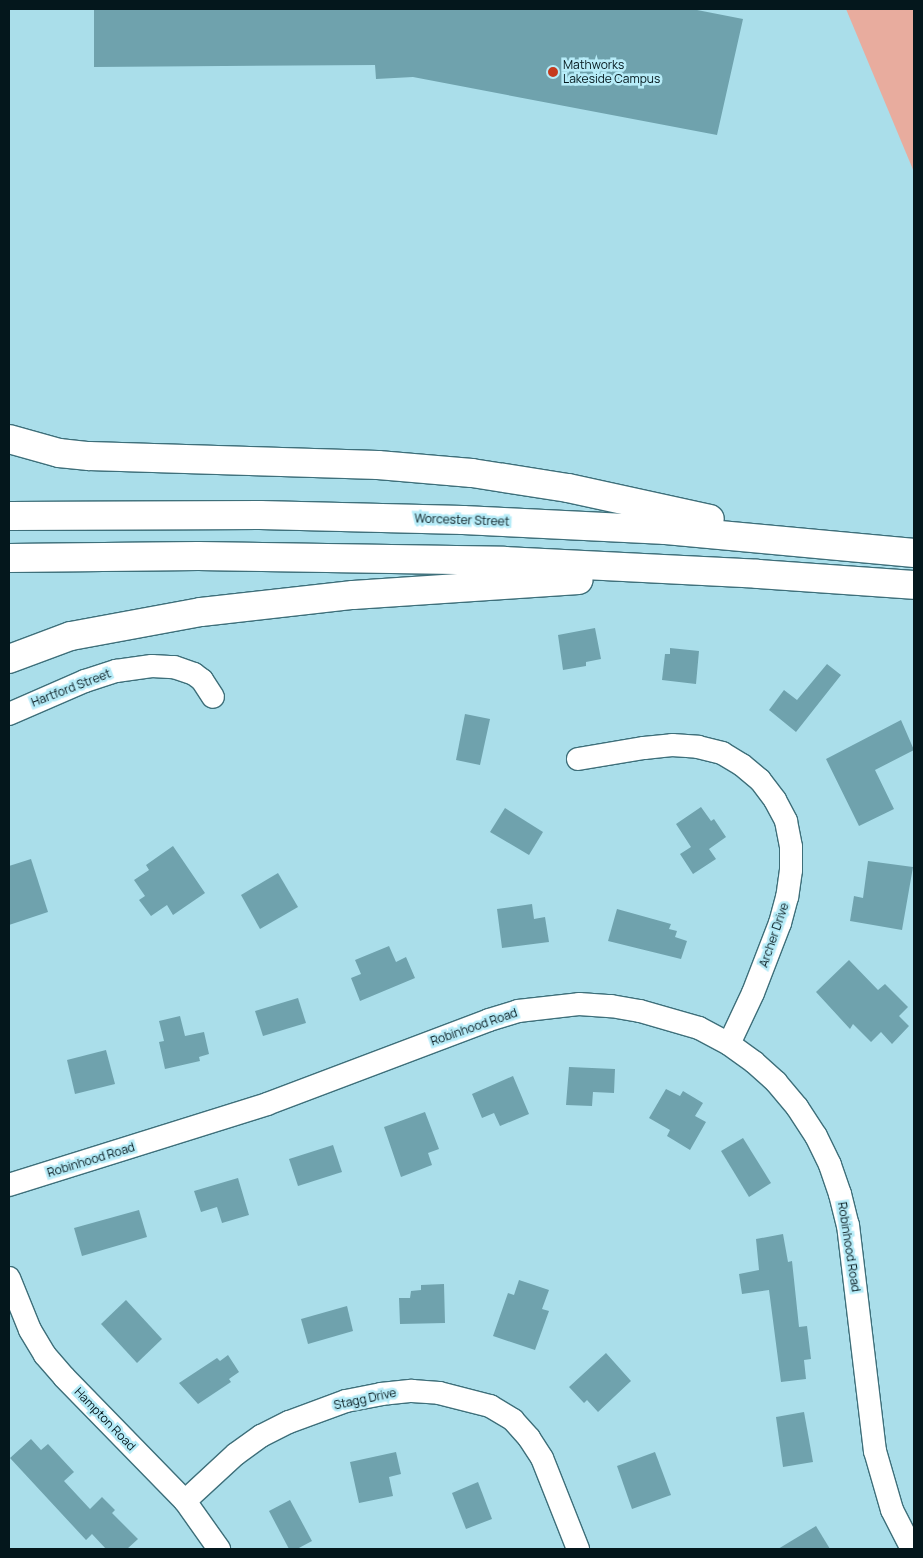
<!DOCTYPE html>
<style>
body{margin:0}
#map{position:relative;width:923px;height:1558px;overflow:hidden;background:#aadeea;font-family:Manrope,sans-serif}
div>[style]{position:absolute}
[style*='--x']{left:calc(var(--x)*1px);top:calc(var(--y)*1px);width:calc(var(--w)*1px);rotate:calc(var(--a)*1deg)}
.green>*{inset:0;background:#e8ac9e}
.building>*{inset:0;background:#6fa2ad}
.roads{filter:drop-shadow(1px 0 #3e6f7a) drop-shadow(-1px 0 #3e6f7a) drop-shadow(0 1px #3e6f7a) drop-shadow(0 -1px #3e6f7a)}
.minor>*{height:22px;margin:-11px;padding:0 11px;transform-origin:11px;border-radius:11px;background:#fff}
.trunk>*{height:28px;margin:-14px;padding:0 14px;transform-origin:14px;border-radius:14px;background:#fff}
.dots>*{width:14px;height:14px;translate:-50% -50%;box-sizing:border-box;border:2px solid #b7ecf8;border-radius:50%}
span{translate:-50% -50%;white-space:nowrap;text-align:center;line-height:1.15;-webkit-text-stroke:5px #b7ecf8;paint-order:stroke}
.poi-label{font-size:12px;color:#04171c}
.left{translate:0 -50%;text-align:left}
.street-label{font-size:12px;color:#04171c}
.frame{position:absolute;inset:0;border:10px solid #04171c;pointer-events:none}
</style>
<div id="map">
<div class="green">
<i style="clip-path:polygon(846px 9px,914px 9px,914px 172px)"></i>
</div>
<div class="building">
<i style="clip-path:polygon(94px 9px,692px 9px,743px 19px,717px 135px,413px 77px,376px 79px,375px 65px,94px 67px)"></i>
<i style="clip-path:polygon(595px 628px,601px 659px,586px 662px,586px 666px,563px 670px,558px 635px)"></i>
<i style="clip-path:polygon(670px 648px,699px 651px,696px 684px,662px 680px,665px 654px,670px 654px)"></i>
<i style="clip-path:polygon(827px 664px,841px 675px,796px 732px,769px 710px,784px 690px,797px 700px)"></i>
<i style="clip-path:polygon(465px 714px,490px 719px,480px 765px,456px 760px)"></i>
<i style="clip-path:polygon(901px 720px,914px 750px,875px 770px,894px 809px,859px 826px,826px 759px)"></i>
<i style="clip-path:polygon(701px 807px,711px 821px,714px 819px,726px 837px,709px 849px,716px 859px,693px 874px,680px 854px,691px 847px,676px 824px)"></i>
<i style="clip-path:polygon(505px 808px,543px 832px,529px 855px,490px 832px)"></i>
<i style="clip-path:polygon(173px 846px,205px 893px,173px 915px,167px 905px,151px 916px,139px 900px,145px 896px,134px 880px,149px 870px,146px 865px)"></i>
<i style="clip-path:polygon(31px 859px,48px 912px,9px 925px,9px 866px)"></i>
<i style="clip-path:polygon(868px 861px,913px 867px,902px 930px,850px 921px,854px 896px,863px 898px)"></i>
<i style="clip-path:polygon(278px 873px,298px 907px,260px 929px,241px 895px)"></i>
<i style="clip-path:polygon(532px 904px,534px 919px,545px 917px,549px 942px,502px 948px,497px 909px)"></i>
<i style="clip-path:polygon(617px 909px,671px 924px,669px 929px,677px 931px,675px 937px,687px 941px,681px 959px,608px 941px)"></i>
<i style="clip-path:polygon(389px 946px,396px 962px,406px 957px,415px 978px,360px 1001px,351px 978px,361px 974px,355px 960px)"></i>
<i style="clip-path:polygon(849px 960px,878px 990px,885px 984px,908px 1007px,899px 1016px,909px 1026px,892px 1044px,881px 1032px,871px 1042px,853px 1024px,850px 1029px,816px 992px)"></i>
<i style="clip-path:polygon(298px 998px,306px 1023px,263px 1036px,255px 1011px)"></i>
<i style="clip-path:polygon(180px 1016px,185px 1036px,204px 1032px,209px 1054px,199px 1057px,200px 1061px,165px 1069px,159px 1042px,164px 1041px,159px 1021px)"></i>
<i style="clip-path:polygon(106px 1050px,115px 1084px,75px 1094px,67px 1060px)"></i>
<i style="clip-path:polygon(569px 1067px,615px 1069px,614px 1093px,593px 1092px,592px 1106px,566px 1105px)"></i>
<i style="clip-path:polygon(513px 1076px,529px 1114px,500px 1126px,494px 1113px,482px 1118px,472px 1094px)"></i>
<i style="clip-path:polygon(666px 1089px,680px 1096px,683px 1091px,703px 1103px,695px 1116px,706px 1122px,690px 1150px,667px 1136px,670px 1130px,649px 1118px)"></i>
<i style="clip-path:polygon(425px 1112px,439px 1149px,428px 1153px,432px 1165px,401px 1177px,384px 1127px)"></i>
<i style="clip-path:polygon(743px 1138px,771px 1183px,749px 1197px,721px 1151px)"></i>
<i style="clip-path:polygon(333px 1145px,342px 1172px,298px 1186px,289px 1159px)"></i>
<i style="clip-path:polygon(238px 1178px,249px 1215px,222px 1223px,217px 1207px,201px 1212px,194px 1191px)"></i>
<i style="clip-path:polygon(139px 1210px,147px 1237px,82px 1256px,74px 1228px)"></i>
<i style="clip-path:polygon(783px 1234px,788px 1262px,792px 1261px,799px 1327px,807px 1326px,811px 1359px,804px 1360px,806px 1379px,781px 1382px,769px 1290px,742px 1294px,739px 1274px,759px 1270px,756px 1239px)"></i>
<i style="clip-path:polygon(519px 1280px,549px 1290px,542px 1309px,549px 1311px,535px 1350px,493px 1336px,508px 1293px,514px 1295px)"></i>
<i style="clip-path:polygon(444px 1284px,445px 1323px,400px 1324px,399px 1298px,410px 1298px,411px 1291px,421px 1290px,421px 1285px)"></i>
<i style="clip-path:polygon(126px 1300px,162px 1339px,137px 1363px,101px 1324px)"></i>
<i style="clip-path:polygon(347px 1306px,353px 1331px,308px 1344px,301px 1319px)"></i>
<i style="clip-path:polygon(606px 1353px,631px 1381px,598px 1412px,587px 1400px,584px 1403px,569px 1387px)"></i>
<i style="clip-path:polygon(228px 1355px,239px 1372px,229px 1379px,231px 1382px,198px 1404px,179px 1383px,217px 1358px,220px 1361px)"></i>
<i style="clip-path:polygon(804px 1412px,813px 1462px,783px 1467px,776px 1417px)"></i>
<i style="clip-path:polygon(31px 1439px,41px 1450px,48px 1444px,74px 1472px,64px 1481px,90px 1509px,102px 1497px,115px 1510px,112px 1513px,138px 1539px,127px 1549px,106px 1549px,92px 1534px,86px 1540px,10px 1458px)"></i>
<i style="clip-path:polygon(396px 1452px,401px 1474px,389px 1477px,393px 1496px,359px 1503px,350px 1462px)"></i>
<i style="clip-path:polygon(655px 1452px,671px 1495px,632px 1509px,617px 1466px)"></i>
<i style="clip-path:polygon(478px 1482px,492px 1519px,466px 1529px,452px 1493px)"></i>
<i style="clip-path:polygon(290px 1500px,312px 1541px,297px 1549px,289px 1549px,269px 1511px)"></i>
<i style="clip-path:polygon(816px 1526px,830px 1549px,778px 1549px)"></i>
</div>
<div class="roads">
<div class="minor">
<i style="--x:9;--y:714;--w:83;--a:-23.5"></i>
<i style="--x:85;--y:681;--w:33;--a:-18"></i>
<i style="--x:116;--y:671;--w:36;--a:-8"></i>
<i style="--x:152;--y:666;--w:22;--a:3"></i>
<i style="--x:174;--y:667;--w:21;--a:19"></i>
<i style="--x:194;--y:674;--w:10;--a:37"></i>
<i style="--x:202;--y:680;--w:20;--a:57"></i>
<i style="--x:578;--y:759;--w:67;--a:-9.5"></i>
<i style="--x:644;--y:748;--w:28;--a:-6"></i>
<i style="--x:672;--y:745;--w:26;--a:4"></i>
<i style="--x:698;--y:747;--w:25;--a:14"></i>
<i style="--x:722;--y:753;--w:23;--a:31"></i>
<i style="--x:742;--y:765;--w:23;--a:40"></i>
<i style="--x:760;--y:780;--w:25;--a:53"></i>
<i style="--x:775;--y:800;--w:24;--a:62"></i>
<i style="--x:786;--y:821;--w:26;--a:79"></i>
<i style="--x:791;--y:847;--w:23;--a:90"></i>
<i style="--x:791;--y:870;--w:27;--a:98"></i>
<i style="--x:787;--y:897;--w:27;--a:105"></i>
<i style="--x:780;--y:923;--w:75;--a:111.1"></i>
<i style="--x:753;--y:993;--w:56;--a:115.2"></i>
<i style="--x:9;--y:1185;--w:270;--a:-17.4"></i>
<i style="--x:267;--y:1104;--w:237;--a:-20.7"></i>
<i style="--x:489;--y:1020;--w:30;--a:-17"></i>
<i style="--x:518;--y:1011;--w:61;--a:-6.5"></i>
<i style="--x:579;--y:1004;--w:32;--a:4"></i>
<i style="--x:611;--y:1006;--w:29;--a:10"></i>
<i style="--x:640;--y:1011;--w:61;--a:16.1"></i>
<i style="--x:699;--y:1028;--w:34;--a:28"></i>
<i style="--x:729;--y:1044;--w:31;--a:36"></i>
<i style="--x:754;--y:1062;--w:30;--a:42"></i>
<i style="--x:776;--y:1082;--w:33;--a:50"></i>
<i style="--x:797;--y:1107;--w:35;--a:57"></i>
<i style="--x:816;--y:1136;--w:32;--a:64"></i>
<i style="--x:830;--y:1165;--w:31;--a:71"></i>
<i style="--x:840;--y:1194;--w:32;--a:76"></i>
<i style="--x:848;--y:1225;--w:228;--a:83.2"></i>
<i style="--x:875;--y:1451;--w:61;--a:73.9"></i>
<i style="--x:892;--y:1510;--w:44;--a:62.9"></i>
<i style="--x:9;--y:1278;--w:56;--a:68"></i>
<i style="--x:30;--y:1330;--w:29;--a:59"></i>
<i style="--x:45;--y:1355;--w:29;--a:49"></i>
<i style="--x:64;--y:1377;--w:173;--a:45.7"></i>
<i style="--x:185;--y:1501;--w:59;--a:54.7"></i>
<i style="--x:185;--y:1501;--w:69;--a:-42.7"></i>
<i style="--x:236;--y:1454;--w:31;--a:-36"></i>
<i style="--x:261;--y:1436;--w:31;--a:-27"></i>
<i style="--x:289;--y:1422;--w:61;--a:-20.2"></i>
<i style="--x:346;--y:1401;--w:36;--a:-11"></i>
<i style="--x:381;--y:1394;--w:31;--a:-6"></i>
<i style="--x:412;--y:1391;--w:27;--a:4"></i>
<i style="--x:439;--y:1393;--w:53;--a:14.3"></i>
<i style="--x:490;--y:1406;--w:27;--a:31"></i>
<i style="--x:513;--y:1420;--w:24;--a:48"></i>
<i style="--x:529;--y:1438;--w:24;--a:57"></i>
<i style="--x:542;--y:1458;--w:98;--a:68.4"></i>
</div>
<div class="trunk">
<i style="--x:9;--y:439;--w:52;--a:15.6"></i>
<i style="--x:59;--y:453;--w:30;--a:6"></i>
<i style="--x:89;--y:456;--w:289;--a:1.8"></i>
<i style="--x:378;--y:465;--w:94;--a:4.9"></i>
<i style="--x:472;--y:473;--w:97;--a:8.9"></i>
<i style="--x:568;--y:488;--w:145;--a:12.3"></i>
<i style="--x:9;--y:516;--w:251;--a:-0.2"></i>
<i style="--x:260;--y:515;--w:203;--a:1.4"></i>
<i style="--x:463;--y:520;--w:203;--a:2.8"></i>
<i style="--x:666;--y:530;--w:249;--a:5.3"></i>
<i style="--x:9;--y:558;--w:189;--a:-0.6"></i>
<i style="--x:198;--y:556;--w:306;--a:0.9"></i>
<i style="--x:504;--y:561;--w:254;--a:2.9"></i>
<i style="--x:758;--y:574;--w:156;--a:4"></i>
<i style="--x:9;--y:659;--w:66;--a:-20.4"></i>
<i style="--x:71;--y:636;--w:132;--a:-10.5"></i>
<i style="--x:201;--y:612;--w:153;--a:-6.4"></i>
<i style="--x:353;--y:595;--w:226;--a:-3.8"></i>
</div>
</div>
<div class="dots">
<i style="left:553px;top:72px;background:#c53b1e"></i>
</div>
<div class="poi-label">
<span class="left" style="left:563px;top:72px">Mathworks<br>Lakeside Campus</span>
</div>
<div class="street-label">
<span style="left:462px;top:520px;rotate:2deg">Worcester Street</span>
<span style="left:71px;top:688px;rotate:-21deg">Hartford Street</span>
<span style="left:774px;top:935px;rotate:-71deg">Archer Drive</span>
<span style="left:474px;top:1027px;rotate:-19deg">Robinhood Road</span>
<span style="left:91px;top:1160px;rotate:-17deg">Robinhood Road</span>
<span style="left:849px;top:1247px;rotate:81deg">Robinhood Road</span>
<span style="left:365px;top:1399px;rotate:-12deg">Stagg Drive</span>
<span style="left:105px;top:1419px;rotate:46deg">Hampton Road</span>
</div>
<div class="frame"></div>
</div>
